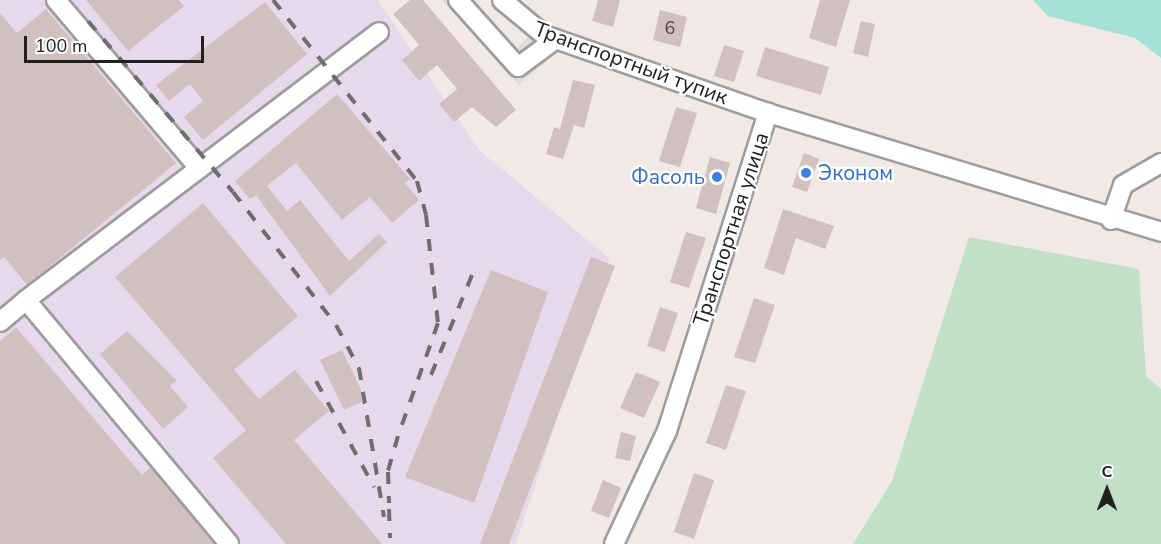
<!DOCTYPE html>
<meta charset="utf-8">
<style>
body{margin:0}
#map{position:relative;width:1161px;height:544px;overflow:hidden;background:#f1e9e6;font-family:"Nunito Sans",sans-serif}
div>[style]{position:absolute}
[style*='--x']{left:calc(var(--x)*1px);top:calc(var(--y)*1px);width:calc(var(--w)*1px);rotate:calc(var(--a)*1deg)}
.industrial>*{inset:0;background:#e7d8eb}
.wetland>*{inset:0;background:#c2e0c7}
.parking>*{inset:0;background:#dcdcdc}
.water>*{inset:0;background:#a5e1d7}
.building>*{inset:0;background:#d1c0bf}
.roads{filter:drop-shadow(2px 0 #9d9d9d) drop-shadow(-2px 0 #9d9d9d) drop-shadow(0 2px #9d9d9d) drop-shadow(0 -2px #9d9d9d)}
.minor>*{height:18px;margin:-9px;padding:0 9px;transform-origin:9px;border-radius:9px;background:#fff}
.rail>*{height:4px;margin-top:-2px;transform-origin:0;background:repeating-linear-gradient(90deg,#6e6e6e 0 12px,transparent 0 24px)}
.dots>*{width:16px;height:16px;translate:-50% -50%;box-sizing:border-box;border:3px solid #fff;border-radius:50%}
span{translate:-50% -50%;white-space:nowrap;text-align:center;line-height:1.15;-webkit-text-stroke:4.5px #fff;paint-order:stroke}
.number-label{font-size:18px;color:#4c4848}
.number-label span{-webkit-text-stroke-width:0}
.street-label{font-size:21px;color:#202020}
.shop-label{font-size:21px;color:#366cbe}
.left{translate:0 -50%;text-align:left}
.right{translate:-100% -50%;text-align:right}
.north{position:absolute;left:1077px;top:460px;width:60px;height:60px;-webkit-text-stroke:4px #fff;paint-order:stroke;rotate:0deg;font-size:16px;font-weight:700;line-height:24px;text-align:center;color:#202020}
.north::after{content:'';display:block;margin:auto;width:21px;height:27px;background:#202020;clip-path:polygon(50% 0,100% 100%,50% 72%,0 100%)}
.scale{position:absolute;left:24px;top:36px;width:180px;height:27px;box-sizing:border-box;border:3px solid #202020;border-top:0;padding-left:8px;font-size:18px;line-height:21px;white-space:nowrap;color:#202020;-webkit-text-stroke:4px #fff;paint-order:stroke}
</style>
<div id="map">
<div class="industrial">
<i style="clip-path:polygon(0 0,378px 0,479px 150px,609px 258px,516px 544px,0 544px)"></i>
</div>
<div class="wetland">
<i style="clip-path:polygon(969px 237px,1139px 269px,1146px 376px,1161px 389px,1161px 544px,853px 544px,892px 481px)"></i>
</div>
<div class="parking">
<i style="clip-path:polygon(442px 0,471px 0,516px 49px,530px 36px,555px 52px,519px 85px)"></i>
</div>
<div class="water">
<i style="clip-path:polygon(1033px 0,1161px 0,1161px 58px,1135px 38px,1048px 16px)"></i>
</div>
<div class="building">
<i style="clip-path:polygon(86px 0,179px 0,184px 6px,128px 51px)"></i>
<i style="clip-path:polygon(410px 0,423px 0,516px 110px,496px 127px,472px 107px,454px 122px,439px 104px,457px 89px,437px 65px,419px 81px,402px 60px,419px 45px,393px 14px)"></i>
<i style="clip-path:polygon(598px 0,620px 0,613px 27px,592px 21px)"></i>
<i style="clip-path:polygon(820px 0,850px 0,836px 47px,809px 38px)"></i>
<i style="clip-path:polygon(265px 2px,307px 54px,203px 140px,184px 117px,203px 101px,190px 84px,169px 101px,156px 85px)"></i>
<i style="clip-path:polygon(46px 9px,176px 163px,27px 285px,4px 257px,0 260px,0 13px,17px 33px)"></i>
<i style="clip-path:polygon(660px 10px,687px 17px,680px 47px,653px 40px)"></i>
<i style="clip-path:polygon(861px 21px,875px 24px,868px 57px,853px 53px)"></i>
<i style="clip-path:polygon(724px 45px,744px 51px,734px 82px,714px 76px)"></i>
<i style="clip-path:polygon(765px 47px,829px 67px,821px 95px,756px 76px)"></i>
<i style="clip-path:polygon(573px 80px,595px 85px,584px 128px,574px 125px,563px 159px,546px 154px,554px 127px,560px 129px)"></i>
<i style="clip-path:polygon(337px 94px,410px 179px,405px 183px,419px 200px,392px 223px,370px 197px,342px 220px,296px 163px,267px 186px,287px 211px,300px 200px,349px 261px,379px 234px,387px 242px,330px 296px,256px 195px,250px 199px,235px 181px)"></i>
<i style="clip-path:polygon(676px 107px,697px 113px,680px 167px,659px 161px)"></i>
<i style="clip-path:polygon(804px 153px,819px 159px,807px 192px,792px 187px)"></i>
<i style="clip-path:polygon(710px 157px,730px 163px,716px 214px,696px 208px)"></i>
<i style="clip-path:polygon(203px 203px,298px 316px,234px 370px,259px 399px,295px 370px,329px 411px,294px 440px,382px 544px,286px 544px,213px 458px,246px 430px,115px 277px)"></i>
<i style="clip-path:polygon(783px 209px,834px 226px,825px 249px,796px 238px,784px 275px,764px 268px)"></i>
<i style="clip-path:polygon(686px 232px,706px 238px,689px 288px,670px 282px)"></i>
<i style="clip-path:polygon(591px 257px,615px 266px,509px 544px,480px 544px)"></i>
<i style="clip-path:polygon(491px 270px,548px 292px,474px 503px,405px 477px)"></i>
<i style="clip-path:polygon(754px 298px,775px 305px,755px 363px,734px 357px)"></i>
<i style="clip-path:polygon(660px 307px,678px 313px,665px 352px,647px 346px)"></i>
<i style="clip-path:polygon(16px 327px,142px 475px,151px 467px,214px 544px,0 544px,0 341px)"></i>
<i style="clip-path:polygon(127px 331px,177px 381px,170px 386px,188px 407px,163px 429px,100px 354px)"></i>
<i style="clip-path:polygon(342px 350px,366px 400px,344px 410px,320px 360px)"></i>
<i style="clip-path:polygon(636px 372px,660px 382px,644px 418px,620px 408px)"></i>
<i style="clip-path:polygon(726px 385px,746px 391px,726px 450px,706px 443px)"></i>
<i style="clip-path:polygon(621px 432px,636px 436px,630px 461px,615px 458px)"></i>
<i style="clip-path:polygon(694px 473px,714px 480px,694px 539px,674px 532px)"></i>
<i style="clip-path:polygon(603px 480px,621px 488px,609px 518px,591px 511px)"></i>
</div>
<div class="roads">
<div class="minor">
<i style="--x:56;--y:0;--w:221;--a:49.6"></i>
<i style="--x:458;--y:0;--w:90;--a:48.2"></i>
<i style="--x:518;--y:67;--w:47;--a:-36.4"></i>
<i style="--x:502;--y:0;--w:55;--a:39.8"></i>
<i style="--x:544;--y:35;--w:237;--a:19.2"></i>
<i style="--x:768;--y:113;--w:411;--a:16.8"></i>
<i style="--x:1111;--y:220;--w:37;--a:-71"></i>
<i style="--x:1123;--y:185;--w:44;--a:-30.1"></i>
<i style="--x:26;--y:300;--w:443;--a:-37.2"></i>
<i style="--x:0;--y:322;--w:34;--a:-40"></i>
<i style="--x:26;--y:300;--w:317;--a:50.2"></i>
<i style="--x:614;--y:544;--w:125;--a:-64.9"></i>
<i style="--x:667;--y:431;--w:334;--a:-72.4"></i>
</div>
</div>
<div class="rail">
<i style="--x:273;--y:0;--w:231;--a:51.5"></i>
<i style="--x:417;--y:181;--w:35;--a:75"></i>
<i style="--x:426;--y:215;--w:109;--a:83.7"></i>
<i style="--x:438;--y:323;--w:120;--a:109.5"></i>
<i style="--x:398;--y:436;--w:37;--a:106"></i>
<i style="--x:388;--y:472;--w:31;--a:88"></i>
<i style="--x:88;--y:21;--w:224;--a:49.7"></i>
<i style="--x:233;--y:192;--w:168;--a:52.2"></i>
<i style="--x:336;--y:325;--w:49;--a:61.9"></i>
<i style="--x:359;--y:368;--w:151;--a:80.5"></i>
<i style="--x:431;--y:375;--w:113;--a:-67.7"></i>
<i style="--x:316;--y:381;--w:121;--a:61.3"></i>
<i style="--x:389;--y:509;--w:29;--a:88"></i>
</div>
<div class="dots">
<i style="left:806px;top:173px;background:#3f7fe0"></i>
<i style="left:717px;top:177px;background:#3f7fe0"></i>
</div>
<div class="number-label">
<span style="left:670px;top:28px">6</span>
</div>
<div class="street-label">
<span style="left:631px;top:63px;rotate:20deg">Транспортный тупик</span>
<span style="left:731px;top:229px;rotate:-72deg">Транспортная улица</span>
</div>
<div class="shop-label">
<span class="left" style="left:818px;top:173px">Эконом</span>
<span class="right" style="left:705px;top:177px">Фасоль</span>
</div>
<div class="north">С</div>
<div class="scale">100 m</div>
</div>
